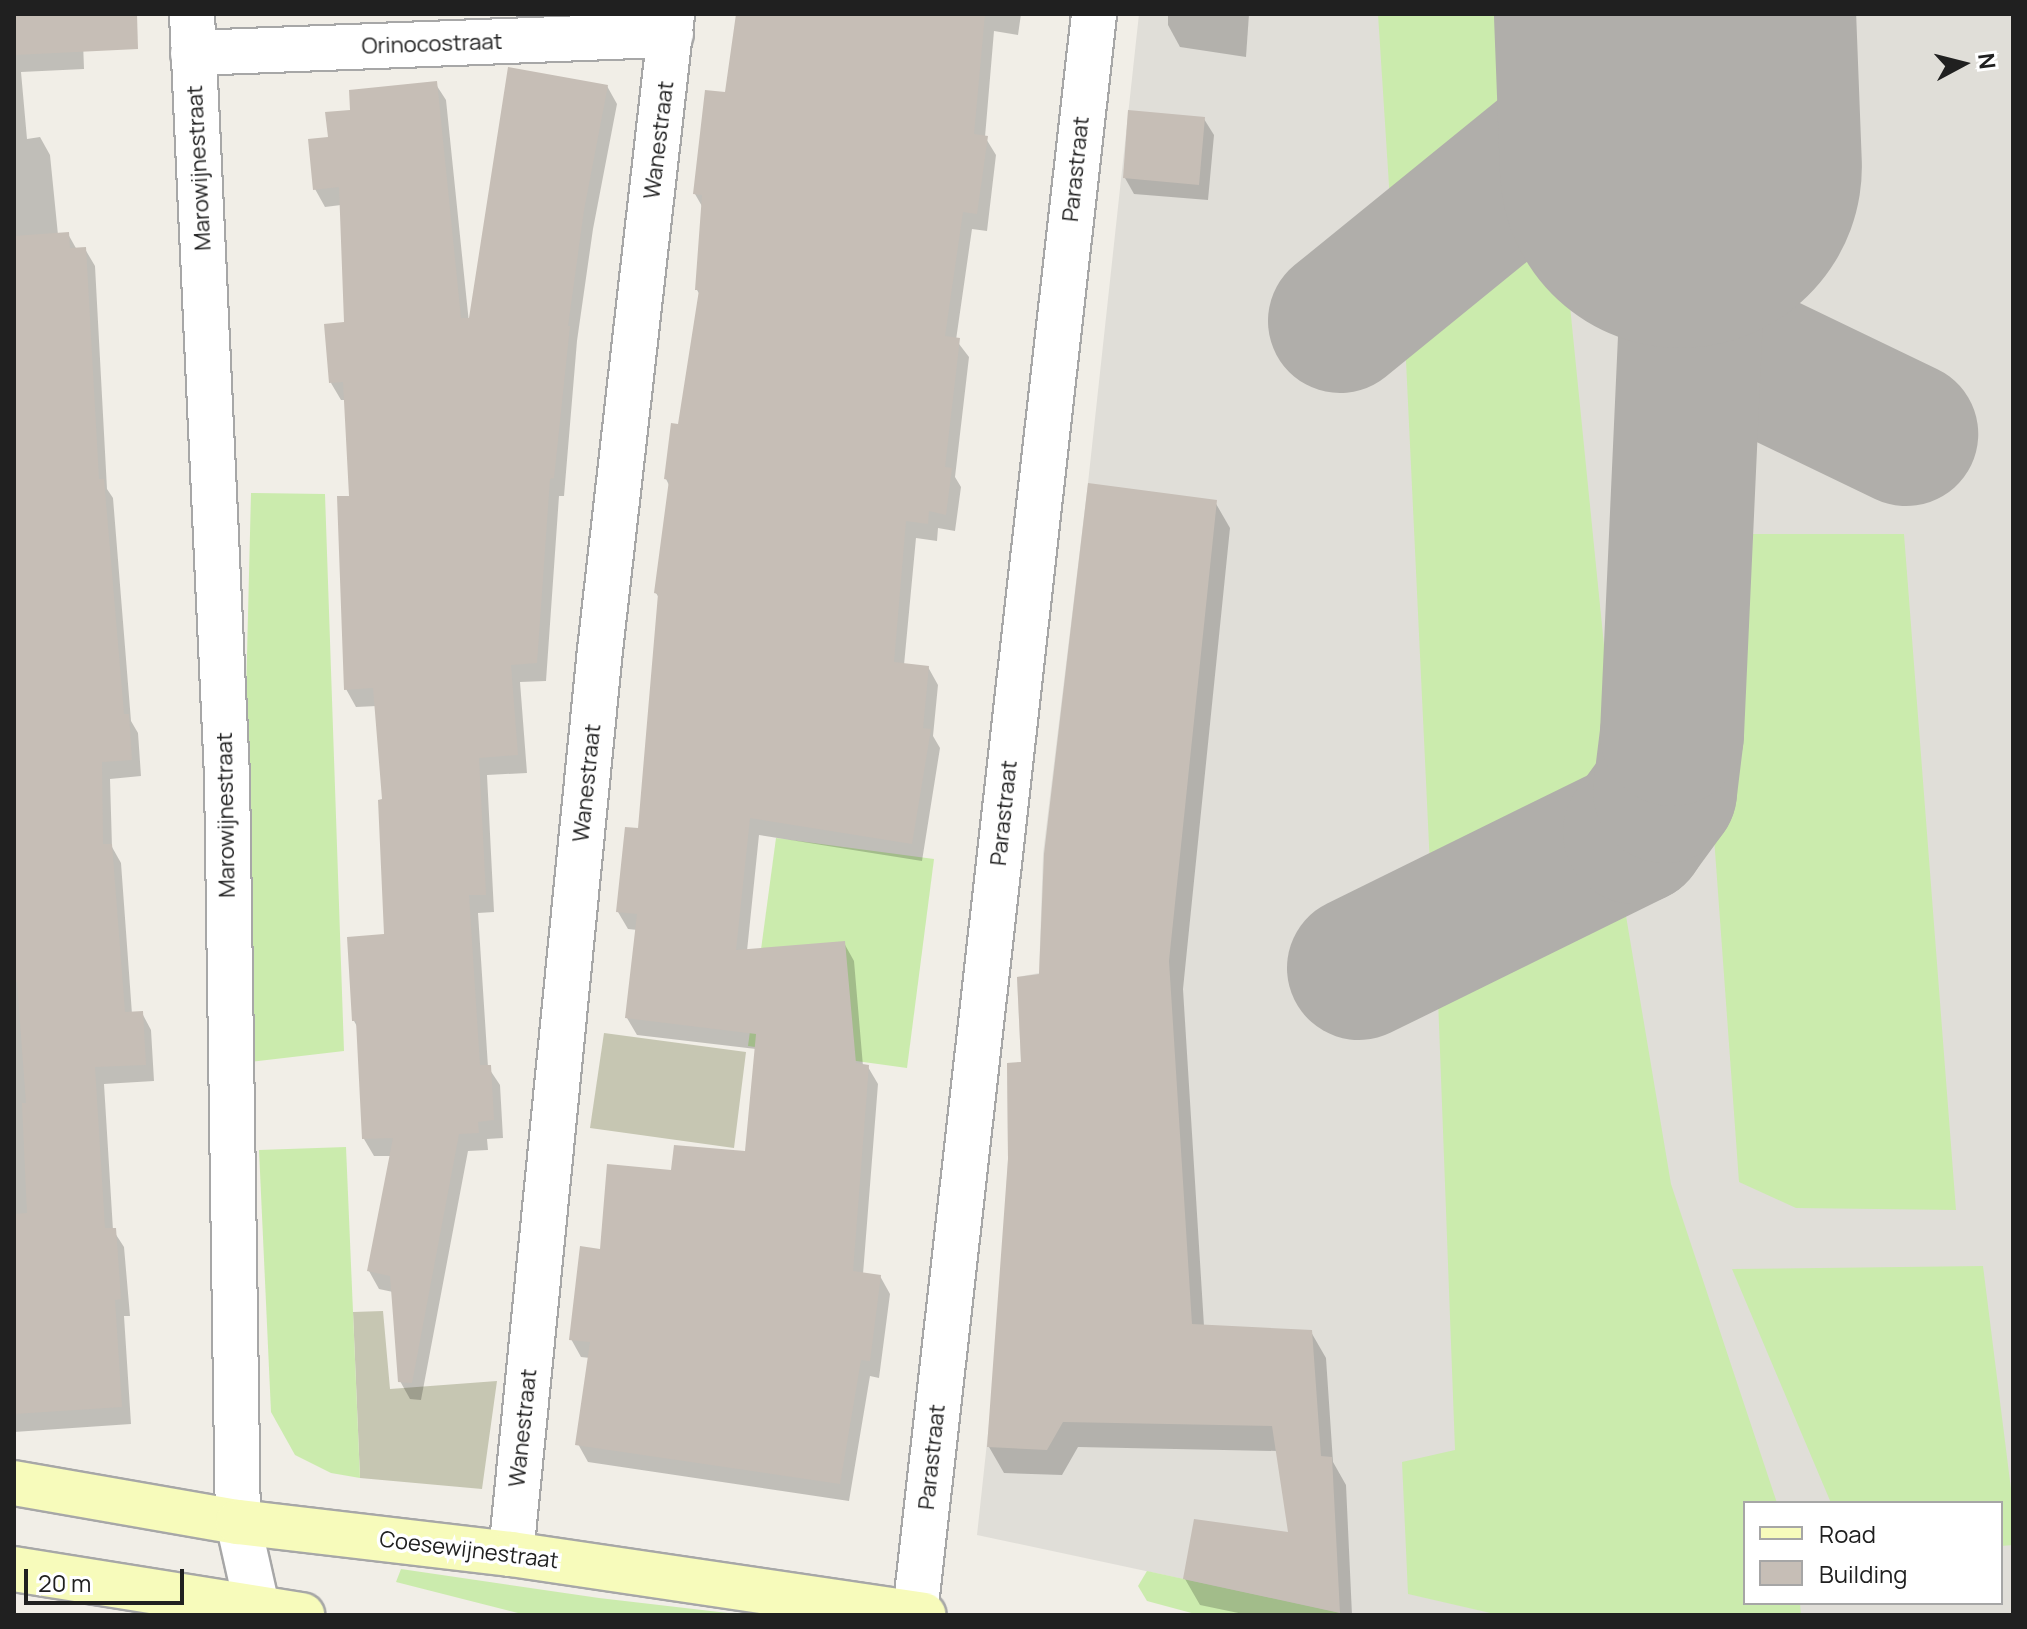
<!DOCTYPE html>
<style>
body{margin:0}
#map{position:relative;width:2027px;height:1629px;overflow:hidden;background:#f1eee7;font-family:Manrope,sans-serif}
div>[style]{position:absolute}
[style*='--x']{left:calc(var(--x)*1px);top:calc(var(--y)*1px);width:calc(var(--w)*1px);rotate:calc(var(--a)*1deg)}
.airport>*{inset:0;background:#e0ded8}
.construction>*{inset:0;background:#c6c6b2}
.grass>*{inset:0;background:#cbebad}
.shadow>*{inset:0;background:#0003}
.taxiway>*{height:144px;margin:-72px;padding:0 72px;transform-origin:72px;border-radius:72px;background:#b0aeaa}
.runway>*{height:362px;margin:-181px;padding:0 181px;transform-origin:181px;border-radius:181px;background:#b0aeaa}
.building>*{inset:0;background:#c6beb6}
.roads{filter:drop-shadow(2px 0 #a7a7a7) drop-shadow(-2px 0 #a7a7a7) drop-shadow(0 2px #a7a7a7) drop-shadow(0 -2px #a7a7a7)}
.street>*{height:44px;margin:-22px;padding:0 22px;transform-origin:22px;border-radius:22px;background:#fff}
.secondary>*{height:44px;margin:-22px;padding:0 22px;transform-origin:22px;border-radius:22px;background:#f7fbbb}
span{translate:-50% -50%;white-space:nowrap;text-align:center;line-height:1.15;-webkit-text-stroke:7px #fff;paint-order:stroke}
.street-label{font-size:22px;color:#202020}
.frame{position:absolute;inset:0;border:16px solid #202020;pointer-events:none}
.legend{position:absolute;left:1743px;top:1501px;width:260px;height:104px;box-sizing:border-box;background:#fff;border:2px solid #a6a6a6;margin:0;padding:10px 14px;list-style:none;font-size:24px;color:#202020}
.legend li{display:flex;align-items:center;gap:16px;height:40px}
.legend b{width:40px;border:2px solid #a6a6a6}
.north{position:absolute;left:1923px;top:24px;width:80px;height:80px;-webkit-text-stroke:6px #fff;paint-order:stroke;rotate:83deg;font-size:22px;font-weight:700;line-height:32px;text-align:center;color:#202020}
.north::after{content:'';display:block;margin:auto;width:28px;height:36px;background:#202020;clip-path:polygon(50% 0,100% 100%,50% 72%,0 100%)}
.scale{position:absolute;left:24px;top:1569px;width:160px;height:36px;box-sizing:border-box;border:4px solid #202020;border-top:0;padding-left:10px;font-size:24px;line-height:28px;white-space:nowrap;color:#202020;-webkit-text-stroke:6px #fff;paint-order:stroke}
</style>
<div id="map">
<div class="airport">
<i style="clip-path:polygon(evenodd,1139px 14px,2013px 14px,2013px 1615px,1351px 1615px,977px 1535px,997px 1350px,1008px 1159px,1007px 1063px,1021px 1062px,1017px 977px,1039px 973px,1043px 854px,1088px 483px,1139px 14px,1745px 1503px,2001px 1503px,2001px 1603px,1745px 1603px,1745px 1503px)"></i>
</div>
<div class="construction">
<i style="clip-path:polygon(604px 1033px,746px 1052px,734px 1148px,590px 1128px)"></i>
<i style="clip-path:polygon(383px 1311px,390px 1389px,497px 1381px,482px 1489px,360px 1478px,353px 1312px)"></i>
</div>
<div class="grass">
<i style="clip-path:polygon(1378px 14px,1520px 14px,1524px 162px,1391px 217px)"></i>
<i style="clip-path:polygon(1562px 226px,1617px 775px,1431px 887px,1404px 319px)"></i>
<i style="clip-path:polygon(251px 493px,325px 494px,344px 1051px,249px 1062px,240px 780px,246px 696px)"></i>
<i style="clip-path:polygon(1692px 534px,1904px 534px,1956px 1210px,1796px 1208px,1739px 1182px)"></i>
<i style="clip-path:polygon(776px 838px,934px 859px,907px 1068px,748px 1046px)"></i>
<i style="clip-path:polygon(1619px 874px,1671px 1184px,1777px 1503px,1745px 1503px,1745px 1603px,1800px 1603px,1801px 1615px,1499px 1615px,1408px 1594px,1402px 1462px,1455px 1450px,1437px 972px)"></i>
<i style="clip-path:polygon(346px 1147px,353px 1312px,360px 1478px,331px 1473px,295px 1455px,271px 1412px,259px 1150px)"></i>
<i style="clip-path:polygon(1983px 1266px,2013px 1505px,2013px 1545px,2001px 1546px,2001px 1503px,1831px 1503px,1732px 1269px)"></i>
<i style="clip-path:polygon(401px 1569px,599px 1598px,745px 1615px,526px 1615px,396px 1582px)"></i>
<i style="clip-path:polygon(1147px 1571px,1351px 1615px,1199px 1615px,1147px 1601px,1138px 1586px)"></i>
</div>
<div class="shadow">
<i style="clip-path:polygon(14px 14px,82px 14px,84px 69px,21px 72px,27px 139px,40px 137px,50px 155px,58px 235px,68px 234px,77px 250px,85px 249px,95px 266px,107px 489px,113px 498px,131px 721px,138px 733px,141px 776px,110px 779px,112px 847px,121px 863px,132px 1014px,142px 1013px,151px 1030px,154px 1081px,104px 1084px,113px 1230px,124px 1247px,130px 1316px,124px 1316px,131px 1424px,14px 1432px)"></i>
<i style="clip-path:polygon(746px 14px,1021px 14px,1018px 35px,994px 31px,985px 137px,996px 155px,987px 231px,972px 229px,956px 340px,969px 357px,955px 477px,961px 487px,955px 531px,938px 528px,937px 541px,916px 538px,904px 665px,928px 667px,938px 685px,933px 736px,940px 748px,922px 861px,759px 835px,747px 951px,844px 943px,854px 961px,863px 1066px,868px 1067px,878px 1084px,863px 1274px,880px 1276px,890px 1294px,879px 1378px,870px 1376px,849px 1501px,588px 1462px,578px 1444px,590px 1358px,581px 1357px,571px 1339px,602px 1251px,673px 1172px,747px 1153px,756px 1049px,637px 1035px,627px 1018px,638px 930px,628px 929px,618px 912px,640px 830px,659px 598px,656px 593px,670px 487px,666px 479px,680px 426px,700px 295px,697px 290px,703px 208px,695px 194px,727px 94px)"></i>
<i style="clip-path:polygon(1168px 14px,1249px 14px,1246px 57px,1180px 47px,1168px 25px)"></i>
<i style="clip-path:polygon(435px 83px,446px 100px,469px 323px,607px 86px,617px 104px,593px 229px,577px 341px,564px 496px,559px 496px,546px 681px,520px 682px,527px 773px,487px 775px,494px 912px,478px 913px,488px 1067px,500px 1085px,503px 1138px,487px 1139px,488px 1150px,468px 1151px,421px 1400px,410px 1399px,400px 1381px,393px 1292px,379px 1289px,369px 1271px,391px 1156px,374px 1156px,364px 1139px,358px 1028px,354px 1021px,386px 936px,384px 801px,377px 706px,356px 707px,346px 689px,351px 498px,346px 400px,341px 400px,331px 383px,346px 324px,341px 205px,325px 207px,315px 189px,330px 139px,352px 112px)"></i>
<i style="clip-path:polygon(1204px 119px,1214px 135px,1208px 200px,1134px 194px,1125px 178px)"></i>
<i style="clip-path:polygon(1215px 502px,1230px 528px,1183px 989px,1204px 1326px,1311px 1332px,1326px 1358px,1333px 1462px,1346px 1485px,1352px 1615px,1248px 1615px,1200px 1605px,1185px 1579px,1290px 1535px,1278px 1451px,1078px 1447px,1062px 1475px,1004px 1473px,989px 1447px,1023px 1064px,1040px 976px)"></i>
</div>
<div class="taxiway">
<i style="--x:1681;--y:167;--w:163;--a:86.8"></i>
<i style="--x:1690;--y:330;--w:240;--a:25.7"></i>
<i style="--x:1340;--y:321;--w:434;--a:-39.1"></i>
<i style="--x:1359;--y:968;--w:308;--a:-26.2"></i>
<i style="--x:1635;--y:832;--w:51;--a:-53.8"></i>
<i style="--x:1665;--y:791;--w:57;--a:-83"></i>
<i style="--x:1672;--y:734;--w:404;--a:-87.4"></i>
</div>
<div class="runway">
<i style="--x:1675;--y:14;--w:153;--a:87.8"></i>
</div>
<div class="building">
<i style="clip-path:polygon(14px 14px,137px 14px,138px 49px,14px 55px)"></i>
<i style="clip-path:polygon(736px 14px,985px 14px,974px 134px,988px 136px,977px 214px,963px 212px,945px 336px,960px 338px,945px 467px,952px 468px,946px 515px,929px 511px,928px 524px,906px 521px,894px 662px,929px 666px,923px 728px,931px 729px,912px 844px,750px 818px,736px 950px,845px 941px,856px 1063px,869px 1065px,853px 1271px,881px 1275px,870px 1361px,861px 1360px,840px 1484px,575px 1445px,590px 1342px,569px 1340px,580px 1246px,600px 1249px,607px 1164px,671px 1170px,674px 1145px,745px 1151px,756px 1034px,625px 1018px,637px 914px,616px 912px,625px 827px,638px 828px,658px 594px,654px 593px,669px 480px,664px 479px,671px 423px,678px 424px,699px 290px,695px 290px,702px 195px,693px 194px,705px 90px,725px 92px)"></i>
<i style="clip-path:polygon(508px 67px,608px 85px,584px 210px,568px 326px,570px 326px,554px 478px,550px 479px,537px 663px,511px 665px,518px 755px,479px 758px,486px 895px,469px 895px,480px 1065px,491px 1065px,494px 1120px,478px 1122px,479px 1133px,459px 1134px,412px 1383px,398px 1382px,390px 1276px,367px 1271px,393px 1138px,362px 1139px,356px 1021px,352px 1021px,347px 937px,384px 934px,378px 800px,382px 799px,373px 688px,344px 690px,337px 496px,349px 496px,343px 382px,329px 383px,324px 324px,344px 322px,339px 187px,313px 190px,308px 139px,328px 137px,325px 112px,350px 110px,349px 90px,437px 81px,461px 318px,469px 318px)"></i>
<i style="clip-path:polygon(1128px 110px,1205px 117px,1199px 185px,1123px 178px)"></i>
<i style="clip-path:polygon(69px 232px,70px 248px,86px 247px,99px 479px,104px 479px,124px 714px,129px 714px,132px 760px,102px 762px,103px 844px,112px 844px,125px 1012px,143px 1011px,146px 1065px,95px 1067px,105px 1228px,116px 1228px,121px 1299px,115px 1300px,122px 1407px,14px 1414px,14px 1214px,27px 1213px,22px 1103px,26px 1103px,17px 982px,14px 982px,14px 236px)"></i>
<i style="clip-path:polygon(1088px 483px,1217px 500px,1169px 961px,1192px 1324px,1312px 1330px,1321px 1456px,1332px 1457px,1340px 1613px,1183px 1579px,1194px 1519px,1288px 1532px,1272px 1426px,1063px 1422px,1047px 1450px,987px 1447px,1008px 1159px,1007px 1063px,1021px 1062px,1017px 977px,1039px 974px,1044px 854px)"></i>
</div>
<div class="roads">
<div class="street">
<i style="--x:192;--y:14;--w:763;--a:87.37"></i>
<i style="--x:227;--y:776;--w:746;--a:89.16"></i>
<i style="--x:238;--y:1522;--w:95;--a:77.3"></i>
<i style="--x:193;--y:53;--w:478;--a:-2.2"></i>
<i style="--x:511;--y:1554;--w:899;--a:-84.38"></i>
<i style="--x:599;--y:659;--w:649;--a:-83.54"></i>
<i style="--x:915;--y:1613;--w:1609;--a:-83.61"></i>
</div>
<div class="secondary">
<i style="--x:14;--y:1483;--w:227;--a:9.9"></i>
<i style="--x:238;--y:1522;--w:275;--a:6.7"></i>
<i style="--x:511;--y:1554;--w:417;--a:8.4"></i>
<i style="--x:14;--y:1569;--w:292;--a:9.1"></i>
</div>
</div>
<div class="street-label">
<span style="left:432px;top:44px;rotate:-2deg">Orinocostraat</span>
<span style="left:659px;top:140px;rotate:-83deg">Wanestraat</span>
<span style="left:199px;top:168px;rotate:-93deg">Marowijnestraat</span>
<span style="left:1076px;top:169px;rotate:-84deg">Parastraat</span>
<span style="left:587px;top:783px;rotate:-84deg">Wanestraat</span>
<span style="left:1004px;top:813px;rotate:-84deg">Parastraat</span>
<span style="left:226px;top:815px;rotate:-91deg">Marowijnestraat</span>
<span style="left:523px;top:1428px;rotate:-84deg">Wanestraat</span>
<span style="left:932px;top:1457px;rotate:-84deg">Parastraat</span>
<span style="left:469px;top:1550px;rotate:7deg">Coesewijnestraat</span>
</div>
<div class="frame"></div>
<ul class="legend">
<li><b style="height:10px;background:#f7fbbb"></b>Road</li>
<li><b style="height:22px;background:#c6beb6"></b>Building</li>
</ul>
<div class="north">N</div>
<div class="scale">20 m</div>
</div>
